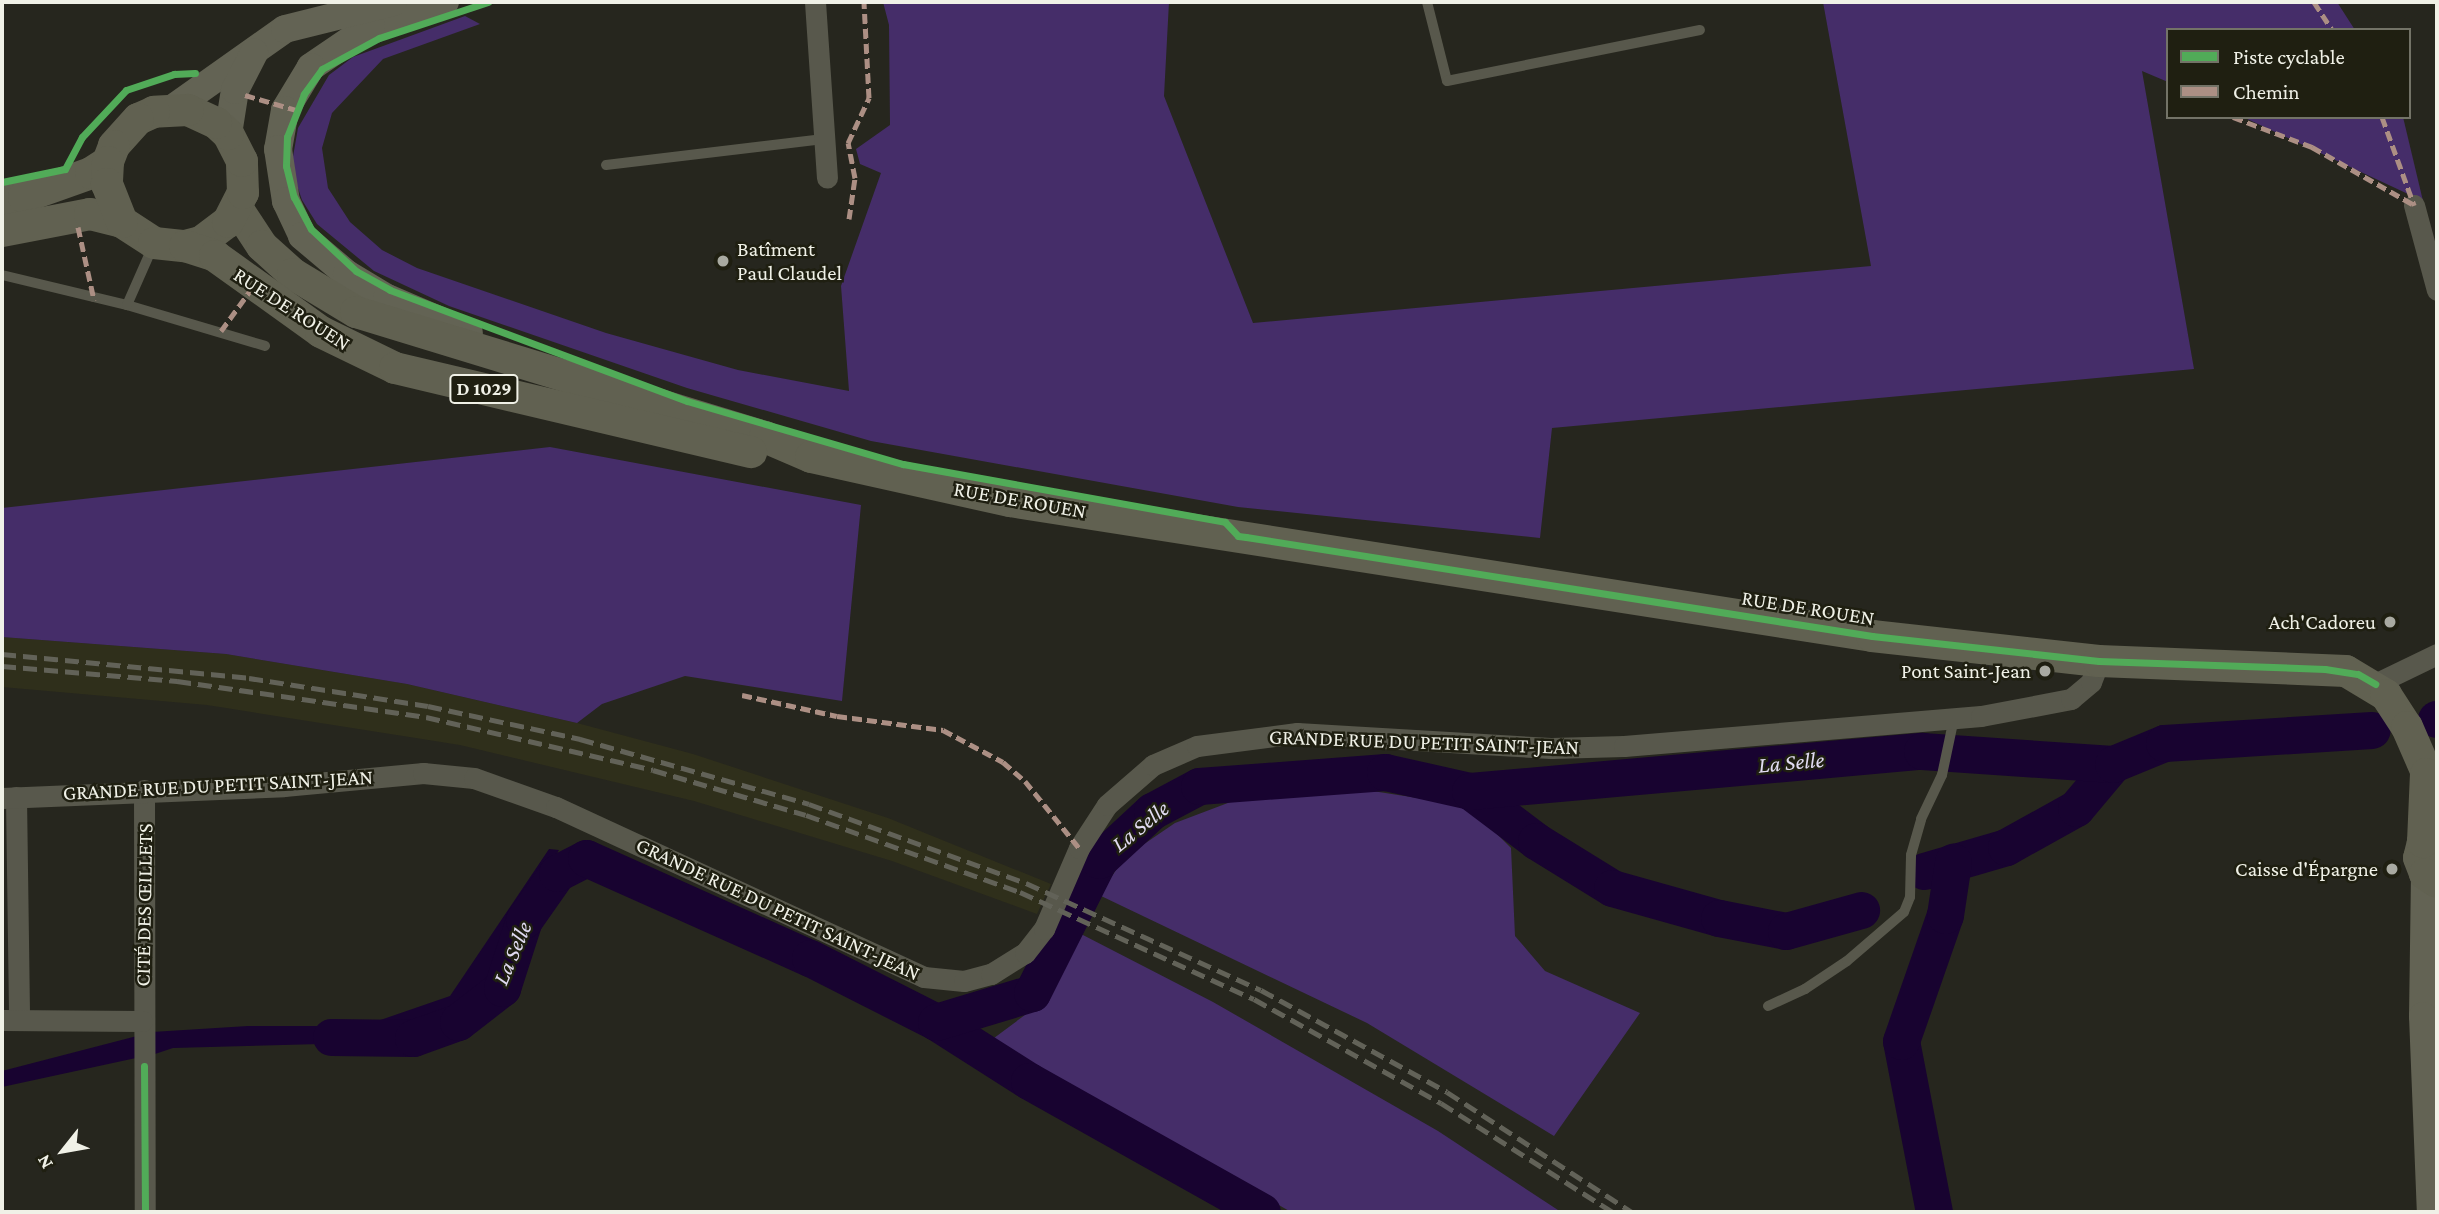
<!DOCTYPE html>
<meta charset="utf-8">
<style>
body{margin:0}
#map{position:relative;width:2439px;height:1214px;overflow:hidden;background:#26261e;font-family:"Crimson Pro",serif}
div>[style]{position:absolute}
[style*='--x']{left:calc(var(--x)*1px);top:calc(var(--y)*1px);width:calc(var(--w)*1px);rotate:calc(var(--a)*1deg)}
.built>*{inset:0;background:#2f2f1b}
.green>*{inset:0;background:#452d69}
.water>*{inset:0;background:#180330}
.river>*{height:37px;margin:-18.5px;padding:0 18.5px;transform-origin:18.5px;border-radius:18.5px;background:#180330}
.lane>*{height:10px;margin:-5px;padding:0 5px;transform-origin:5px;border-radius:5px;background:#58584c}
.street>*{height:21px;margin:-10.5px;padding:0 10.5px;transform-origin:10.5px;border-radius:10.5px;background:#58584c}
.secondary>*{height:28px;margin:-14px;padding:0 14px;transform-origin:14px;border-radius:14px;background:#636354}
.primary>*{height:32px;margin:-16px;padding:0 16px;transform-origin:16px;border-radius:16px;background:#616151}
.rail>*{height:5px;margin-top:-2.5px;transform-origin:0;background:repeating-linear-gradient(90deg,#626258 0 14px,transparent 0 21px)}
.quiet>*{height:5px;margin-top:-2.5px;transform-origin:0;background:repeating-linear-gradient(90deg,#ac8f84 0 10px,transparent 0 15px)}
.cycleway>*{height:7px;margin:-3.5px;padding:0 3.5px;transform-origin:3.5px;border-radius:3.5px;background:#51ab58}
.dots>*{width:19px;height:19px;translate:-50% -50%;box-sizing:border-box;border:4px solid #1f1f11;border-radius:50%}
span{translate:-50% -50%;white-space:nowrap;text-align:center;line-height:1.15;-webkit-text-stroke:5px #1f1f11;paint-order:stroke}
.shield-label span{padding:2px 5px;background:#1f1f11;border:2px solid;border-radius:5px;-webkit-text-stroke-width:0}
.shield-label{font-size:19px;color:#f0f1e7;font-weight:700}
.poi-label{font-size:21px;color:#f0f1e7}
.left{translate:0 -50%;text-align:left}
.right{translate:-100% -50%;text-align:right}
.street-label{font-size:21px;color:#f0f1e7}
.water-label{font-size:23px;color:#e1dbf1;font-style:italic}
.frame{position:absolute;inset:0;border:4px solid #f0f1e7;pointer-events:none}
.legend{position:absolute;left:2166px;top:28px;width:245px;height:91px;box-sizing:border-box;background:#1f1f11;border:2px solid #737367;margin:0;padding:9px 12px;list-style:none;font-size:21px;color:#f0f1e7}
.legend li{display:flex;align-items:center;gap:14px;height:35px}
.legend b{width:35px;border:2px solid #737367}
.north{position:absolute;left:28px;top:1116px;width:70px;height:70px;-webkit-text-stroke:5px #1f1f11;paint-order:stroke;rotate:239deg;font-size:19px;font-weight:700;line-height:28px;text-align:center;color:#f0f1e7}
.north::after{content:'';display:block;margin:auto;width:24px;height:32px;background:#f0f1e7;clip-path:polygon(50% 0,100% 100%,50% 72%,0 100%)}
</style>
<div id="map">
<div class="built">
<i style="clip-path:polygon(2px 637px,226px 654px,407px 684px,577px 723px,693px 754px,888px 818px,1051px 884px,1037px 914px,892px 861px,694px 801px,460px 745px,207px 705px,2px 687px)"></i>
</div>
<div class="green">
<i style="clip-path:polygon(883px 2px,1169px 2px,1164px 96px,1253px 323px,1871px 266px,1823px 2px,2337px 2px,2355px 30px,2168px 30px,2168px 82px,2142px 71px,2194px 369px,1552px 428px,1540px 538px,1238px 507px,871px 441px,687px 388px,449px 306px,374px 271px,317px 224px,302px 200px,291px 168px,298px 128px,329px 75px,353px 57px,465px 16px,480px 24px,383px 59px,332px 113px,322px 148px,328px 188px,350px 222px,382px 250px,417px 268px,606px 333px,738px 370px,849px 391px,841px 286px,881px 173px,860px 164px,856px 149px,890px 125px,889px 25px)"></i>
<i style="clip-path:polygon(2243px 117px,2403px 117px,2423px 201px)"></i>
<i style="clip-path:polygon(550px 447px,861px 505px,842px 701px,685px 676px,602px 704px,577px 723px,407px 684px,226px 654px,2px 637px,2px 508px)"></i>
<i style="clip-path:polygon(1366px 790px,1469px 806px,1511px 848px,1515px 936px,1545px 971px,1640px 1013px,1554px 1136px,1367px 1023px,1099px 895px,1125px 857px,1175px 823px,1241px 798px)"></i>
<i style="clip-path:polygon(1081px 934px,1213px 1002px,1438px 1131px,1561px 1212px,1291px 1212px,990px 1041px,1045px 1000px)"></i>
</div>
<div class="water">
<i style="clip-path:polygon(549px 849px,559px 850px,502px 955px,480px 988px,452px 1015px,360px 1043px,173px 1048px,152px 1055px,152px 1032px,248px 1026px,363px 1026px,450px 996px)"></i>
<i style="clip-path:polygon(137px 1036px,136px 1058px,2px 1087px,2px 1071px)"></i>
</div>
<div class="river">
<i style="--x:2436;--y:719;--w:1;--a:0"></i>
<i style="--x:1470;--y:791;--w:83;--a:37.1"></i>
<i style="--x:1536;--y:841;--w:89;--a:31.7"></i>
<i style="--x:1612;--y:888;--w:111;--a:15.7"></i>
<i style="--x:1719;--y:918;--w:68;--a:11"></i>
<i style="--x:1786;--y:931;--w:78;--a:-15.6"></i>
<i style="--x:1924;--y:871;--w:85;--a:-16.3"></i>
<i style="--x:2006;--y:847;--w:80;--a:-29.1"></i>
<i style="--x:2076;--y:808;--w:57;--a:-49.9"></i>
<i style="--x:936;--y:1022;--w:110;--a:32.4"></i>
<i style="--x:1029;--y:1081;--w:267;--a:29.3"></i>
<i style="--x:331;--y:1037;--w:82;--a:0.7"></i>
<i style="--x:413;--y:1038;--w:48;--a:-19.6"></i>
<i style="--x:458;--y:1022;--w:56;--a:-37.7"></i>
<i style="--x:502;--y:988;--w:71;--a:-72.1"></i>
<i style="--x:524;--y:920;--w:57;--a:-54.9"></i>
<i style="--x:557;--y:873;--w:33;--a:-27"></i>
<i style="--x:586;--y:858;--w:245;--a:24.1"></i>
<i style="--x:810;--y:958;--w:141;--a:26.9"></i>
<i style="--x:936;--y:1022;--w:100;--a:-16.8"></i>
<i style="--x:1032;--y:993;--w:149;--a:-63.3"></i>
<i style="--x:1099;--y:860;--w:72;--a:-42.8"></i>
<i style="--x:1152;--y:811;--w:53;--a:-28"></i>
<i style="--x:1199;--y:786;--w:187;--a:-4.3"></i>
<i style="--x:1385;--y:772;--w:87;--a:12.6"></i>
<i style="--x:1470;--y:791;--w:454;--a:-5.1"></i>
<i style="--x:1922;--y:751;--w:191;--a:3.9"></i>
<i style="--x:2113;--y:764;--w:55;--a:-22.4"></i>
<i style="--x:2164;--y:743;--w:208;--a:-3.6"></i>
<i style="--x:1934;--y:1212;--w:174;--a:-100.9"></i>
<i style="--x:1901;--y:1041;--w:133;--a:-70.8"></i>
<i style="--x:1945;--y:915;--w:54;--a:-81.4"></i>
</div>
<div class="lane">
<i style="--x:1427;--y:2;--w:81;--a:75.8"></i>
<i style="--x:1447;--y:81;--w:258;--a:-11.4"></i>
<i style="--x:606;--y:165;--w:219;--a:-6.8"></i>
<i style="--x:2;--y:275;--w:129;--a:13.5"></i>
<i style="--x:127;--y:305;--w:144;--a:16.5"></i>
<i style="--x:127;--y:305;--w:64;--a:-66.2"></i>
<i style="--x:1768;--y:1006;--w:41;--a:-24.7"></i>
<i style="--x:1805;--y:989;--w:50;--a:-33.7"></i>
<i style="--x:1847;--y:961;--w:75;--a:-40.7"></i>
<i style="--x:1904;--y:912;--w:16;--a:-68"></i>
<i style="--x:1910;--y:897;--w:42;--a:-88.6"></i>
<i style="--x:1911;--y:855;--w:37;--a:-74"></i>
<i style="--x:1921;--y:819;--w:49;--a:-64.5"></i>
<i style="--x:1942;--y:775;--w:58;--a:-78.1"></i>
</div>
<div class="street">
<i style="--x:815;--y:2;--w:176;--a:86.1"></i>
<i style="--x:2414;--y:205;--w:88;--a:74.9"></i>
<i style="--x:2375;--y:684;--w:69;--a:-25.8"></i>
<i style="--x:144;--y:790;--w:422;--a:89.9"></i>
<i style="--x:16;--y:797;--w:220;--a:89.2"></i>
<i style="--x:2;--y:798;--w:282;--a:-2.4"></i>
<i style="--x:284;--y:786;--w:140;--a:-5.3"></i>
<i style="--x:423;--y:773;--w:51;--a:5.6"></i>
<i style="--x:474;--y:778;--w:87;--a:19.5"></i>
<i style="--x:556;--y:807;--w:405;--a:24.8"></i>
<i style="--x:924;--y:977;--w:40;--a:5.7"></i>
<i style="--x:964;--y:981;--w:28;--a:-15"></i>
<i style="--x:991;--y:974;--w:40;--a:-32"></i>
<i style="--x:1025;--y:953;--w:31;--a:-52"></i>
<i style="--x:1044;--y:929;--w:88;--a:-66.6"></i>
<i style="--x:1079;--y:848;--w:51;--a:-56.9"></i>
<i style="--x:1107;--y:805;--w:61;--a:-41"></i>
<i style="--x:1153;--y:765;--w:48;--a:-23.4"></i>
<i style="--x:1197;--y:746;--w:101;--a:-7.4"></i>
<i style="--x:1297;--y:733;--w:254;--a:3.4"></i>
<i style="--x:1551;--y:748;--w:73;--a:-1.6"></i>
<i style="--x:1624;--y:746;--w:358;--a:-4.8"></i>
<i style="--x:1981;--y:716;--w:92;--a:-10.7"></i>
<i style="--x:2071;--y:699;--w:26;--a:-40"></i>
<i style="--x:2091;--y:682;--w:22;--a:-69"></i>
<i style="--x:2;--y:1020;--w:140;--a:0.4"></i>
</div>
<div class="secondary">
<i style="--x:445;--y:2;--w:78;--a:162"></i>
<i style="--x:371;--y:26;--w:73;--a:145.7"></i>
<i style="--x:311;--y:67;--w:50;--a:121.2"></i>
<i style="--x:285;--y:110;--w:40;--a:100"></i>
<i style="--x:278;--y:149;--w:53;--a:81.3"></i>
<i style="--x:286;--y:201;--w:38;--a:65"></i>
<i style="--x:302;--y:236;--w:59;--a:40.2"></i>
<i style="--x:347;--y:274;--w:47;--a:31"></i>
<i style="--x:387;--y:298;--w:89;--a:23.1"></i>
<i style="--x:172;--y:109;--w:138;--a:-35.3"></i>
<i style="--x:285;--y:29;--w:111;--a:-14"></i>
<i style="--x:228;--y:134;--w:45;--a:-81"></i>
<i style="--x:235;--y:90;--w:42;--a:-62.8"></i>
<i style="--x:2425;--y:874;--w:142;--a:90.8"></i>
<i style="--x:2423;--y:1016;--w:196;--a:87.7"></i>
</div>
<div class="primary">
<i style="--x:2;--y:199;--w:22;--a:-5"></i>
<i style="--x:24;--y:197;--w:71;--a:-19.7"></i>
<i style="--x:91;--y:173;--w:20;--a:-33"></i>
<i style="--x:237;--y:208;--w:45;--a:56.7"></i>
<i style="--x:262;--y:246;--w:42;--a:42.1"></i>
<i style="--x:293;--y:274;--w:74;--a:31.1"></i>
<i style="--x:356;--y:312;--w:428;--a:17"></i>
<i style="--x:765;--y:437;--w:50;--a:23.5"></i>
<i style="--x:811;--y:457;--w:204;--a:12.5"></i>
<i style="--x:1010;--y:501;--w:873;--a:8.9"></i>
<i style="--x:1872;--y:636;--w:228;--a:6.3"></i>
<i style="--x:2099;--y:661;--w:247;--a:2.3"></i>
<i style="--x:2346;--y:671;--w:47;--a:31"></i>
<i style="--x:2386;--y:695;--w:38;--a:57"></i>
<i style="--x:2407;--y:727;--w:75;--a:66.5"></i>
<i style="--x:2;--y:231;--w:90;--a:-10.9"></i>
<i style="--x:90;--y:214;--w:33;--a:14"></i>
<i style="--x:122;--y:222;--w:38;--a:33"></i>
<i style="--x:154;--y:243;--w:31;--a:6"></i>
<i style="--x:185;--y:246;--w:16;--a:-14"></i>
<i style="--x:201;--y:242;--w:34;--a:-37"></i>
<i style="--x:228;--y:222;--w:33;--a:-63"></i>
<i style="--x:243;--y:193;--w:32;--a:-92"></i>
<i style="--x:242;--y:161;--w:30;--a:-117"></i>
<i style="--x:228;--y:134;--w:16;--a:-137"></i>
<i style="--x:216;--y:123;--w:31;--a:-155"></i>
<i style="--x:188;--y:110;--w:34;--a:177"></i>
<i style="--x:154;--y:112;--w:17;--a:156"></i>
<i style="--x:138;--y:119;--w:36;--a:132"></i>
<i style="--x:114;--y:146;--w:17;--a:111"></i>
<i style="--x:108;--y:162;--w:22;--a:93"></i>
<i style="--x:107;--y:184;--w:41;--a:68.5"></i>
<i style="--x:185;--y:246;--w:32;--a:18"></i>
<i style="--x:215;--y:256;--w:130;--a:35.6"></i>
<i style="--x:321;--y:332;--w:82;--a:25.9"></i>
<i style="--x:395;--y:368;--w:366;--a:13.3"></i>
<i style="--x:2437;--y:831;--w:18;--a:142"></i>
<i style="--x:2423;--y:842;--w:16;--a:104"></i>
<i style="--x:2419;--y:858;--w:17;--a:69"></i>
<i style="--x:2425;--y:874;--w:14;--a:34"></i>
<i style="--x:2423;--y:842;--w:68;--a:-87.5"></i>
</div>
<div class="rail">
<i style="--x:2;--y:654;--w:248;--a:5.5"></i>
<i style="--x:249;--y:678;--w:181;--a:8.9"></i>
<i style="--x:428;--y:706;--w:156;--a:12.2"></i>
<i style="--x:580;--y:739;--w:238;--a:15.8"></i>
<i style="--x:809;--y:804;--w:231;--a:20"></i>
<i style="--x:1026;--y:883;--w:258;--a:24.5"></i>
<i style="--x:1261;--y:990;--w:212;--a:28.7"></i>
<i style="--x:1447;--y:1092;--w:221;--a:33"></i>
<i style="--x:2;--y:666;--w:176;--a:4.9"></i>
<i style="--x:177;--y:681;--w:252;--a:8.2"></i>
<i style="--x:426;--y:717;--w:233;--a:13.1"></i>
<i style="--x:653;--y:770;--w:159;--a:16.4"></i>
<i style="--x:806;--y:815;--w:227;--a:19.8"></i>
<i style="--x:1020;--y:892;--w:257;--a:24.6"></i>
<i style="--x:1254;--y:999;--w:214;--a:29.1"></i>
<i style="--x:1441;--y:1103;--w:204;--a:32.4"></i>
</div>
<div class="quiet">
<i style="--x:2314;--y:2;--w:33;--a:57"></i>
<i style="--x:245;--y:95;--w:53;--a:16.4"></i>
<i style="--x:2233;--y:117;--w:85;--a:20.8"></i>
<i style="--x:2312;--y:147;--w:117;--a:29.6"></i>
<i style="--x:2382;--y:117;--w:94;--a:70"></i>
<i style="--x:849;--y:219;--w:41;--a:-81.7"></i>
<i style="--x:855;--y:178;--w:36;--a:-101"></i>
<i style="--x:848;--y:143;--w:50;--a:-65"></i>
<i style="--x:869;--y:98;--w:96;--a:-93"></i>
<i style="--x:78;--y:227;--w:75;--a:77.6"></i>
<i style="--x:221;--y:331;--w:49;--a:-54.1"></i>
<i style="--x:742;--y:695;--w:97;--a:12.5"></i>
<i style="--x:837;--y:716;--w:107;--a:7.5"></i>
<i style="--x:943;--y:730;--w:68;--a:28.1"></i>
<i style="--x:1003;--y:762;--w:29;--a:41"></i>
<i style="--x:1025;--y:781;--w:86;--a:51.1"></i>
</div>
<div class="cycleway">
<i style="--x:488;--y:2;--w:115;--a:161.7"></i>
<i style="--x:379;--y:38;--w:65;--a:151.5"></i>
<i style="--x:322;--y:69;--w:31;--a:126"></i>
<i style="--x:304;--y:94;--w:46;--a:111.6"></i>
<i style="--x:287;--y:137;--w:29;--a:92"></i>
<i style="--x:286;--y:166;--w:32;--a:76"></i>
<i style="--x:294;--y:197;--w:36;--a:62"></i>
<i style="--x:311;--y:229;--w:62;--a:43"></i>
<i style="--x:356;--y:271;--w:39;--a:29"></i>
<i style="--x:390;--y:290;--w:317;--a:20.5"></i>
<i style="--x:687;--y:401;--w:225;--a:16.3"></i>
<i style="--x:903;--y:464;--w:327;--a:10.2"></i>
<i style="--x:1225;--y:522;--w:19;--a:47"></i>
<i style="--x:1238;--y:536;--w:8;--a:7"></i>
<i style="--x:1246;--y:537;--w:634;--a:8.99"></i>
<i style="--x:1872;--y:636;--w:228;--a:6.3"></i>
<i style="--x:2099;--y:661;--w:226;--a:2"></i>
<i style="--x:2325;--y:669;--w:33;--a:9"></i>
<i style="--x:2358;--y:674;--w:20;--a:30"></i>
<i style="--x:2;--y:182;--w:64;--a:-11.7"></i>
<i style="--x:65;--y:169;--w:36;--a:-62"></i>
<i style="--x:82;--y:137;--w:64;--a:-46.9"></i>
<i style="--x:126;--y:90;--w:51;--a:-18.4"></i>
<i style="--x:174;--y:74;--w:21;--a:-3"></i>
<i style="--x:144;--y:1066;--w:146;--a:89.6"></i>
</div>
<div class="dots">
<i style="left:723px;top:261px;background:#a9aaa1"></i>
<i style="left:2390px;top:622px;background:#a9aaa1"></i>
<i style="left:2045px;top:671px;background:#a9aaa1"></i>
<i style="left:2392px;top:869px;background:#a9aaa1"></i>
</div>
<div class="shield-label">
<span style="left:484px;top:389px">D 1029</span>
</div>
<div class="poi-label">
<span class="left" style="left:737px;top:261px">Batîment<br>Paul Claudel</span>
<span class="right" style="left:2376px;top:622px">Ach'Cadoreu</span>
<span class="right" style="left:2031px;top:671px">Pont Saint-Jean</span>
<span class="right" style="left:2378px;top:869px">Caisse d'Épargne</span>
</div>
<div class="street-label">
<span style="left:292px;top:309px;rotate:33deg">RUE DE ROUEN</span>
<span style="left:1020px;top:500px;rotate:10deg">RUE DE ROUEN</span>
<span style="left:1808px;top:608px;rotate:9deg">RUE DE ROUEN</span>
<span style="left:1424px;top:742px;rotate:2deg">GRANDE RUE DU PETIT SAINT-JEAN</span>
<span style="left:218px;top:785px;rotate:-3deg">GRANDE RUE DU PETIT SAINT-JEAN</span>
<span style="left:144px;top:905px;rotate:-89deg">CITÉ DES ŒILLETS</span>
<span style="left:778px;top:909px;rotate:25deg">GRANDE RUE DU PETIT SAINT-JEAN</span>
</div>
<div class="water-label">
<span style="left:1791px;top:762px;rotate:-5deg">La Selle</span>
<span style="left:1140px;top:826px;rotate:-39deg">La Selle</span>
<span style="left:512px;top:953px;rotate:-67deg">La Selle</span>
</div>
<div class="frame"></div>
<ul class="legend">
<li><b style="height:9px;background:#51ab58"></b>Piste cyclable</li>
<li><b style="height:9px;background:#ac8f84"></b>Chemin</li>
</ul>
<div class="north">N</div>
</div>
